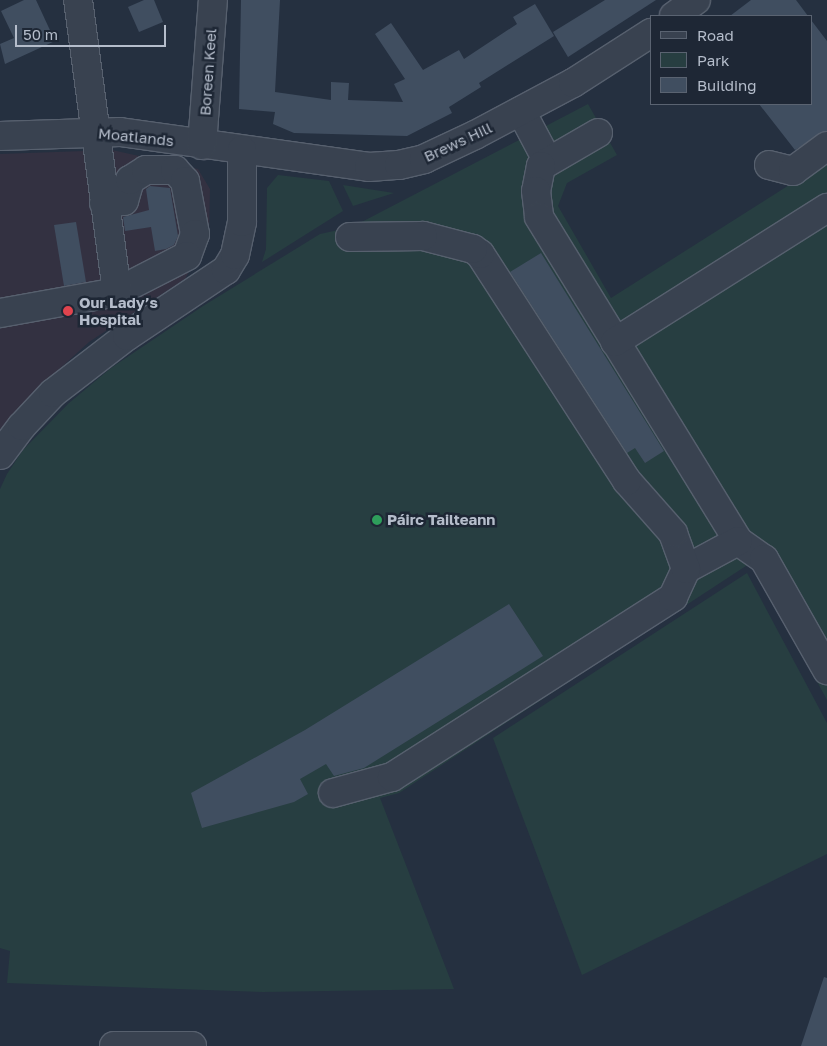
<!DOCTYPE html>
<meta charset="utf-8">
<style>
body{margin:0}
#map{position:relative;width:827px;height:1046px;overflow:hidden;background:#253040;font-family:"Golos Text",sans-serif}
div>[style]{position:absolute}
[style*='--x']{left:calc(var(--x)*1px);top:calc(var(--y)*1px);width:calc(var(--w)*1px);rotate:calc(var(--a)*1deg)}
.medical>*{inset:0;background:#333141}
.green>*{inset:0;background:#273e41}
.building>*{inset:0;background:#404e60}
.roads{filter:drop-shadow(1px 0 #57606e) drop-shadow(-1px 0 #57606e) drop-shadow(0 1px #57606e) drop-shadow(0 -1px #57606e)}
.minor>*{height:28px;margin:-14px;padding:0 14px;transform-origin:14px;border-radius:14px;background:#394250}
.dots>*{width:14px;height:14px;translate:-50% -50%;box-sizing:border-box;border:2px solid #1e2735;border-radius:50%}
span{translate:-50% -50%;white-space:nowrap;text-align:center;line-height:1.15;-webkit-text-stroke:5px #1e2735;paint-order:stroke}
.street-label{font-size:15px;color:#b5bdcb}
.poi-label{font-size:15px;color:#b5bdcb;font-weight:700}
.left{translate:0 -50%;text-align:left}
.legend{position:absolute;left:650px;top:15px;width:162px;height:90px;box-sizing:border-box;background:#1e2735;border:1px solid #5a6371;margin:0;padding:6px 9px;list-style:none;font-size:15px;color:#b5bdcb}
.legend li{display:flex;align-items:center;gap:10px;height:25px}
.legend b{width:25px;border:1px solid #5a6371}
.scale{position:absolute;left:15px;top:25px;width:151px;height:22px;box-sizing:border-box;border:2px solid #b5bdcb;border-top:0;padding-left:6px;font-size:15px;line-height:18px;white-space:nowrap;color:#b5bdcb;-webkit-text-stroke:4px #1e2735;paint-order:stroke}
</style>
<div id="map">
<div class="medical">
<i style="clip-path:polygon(112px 150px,198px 169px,210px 189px,209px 235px,185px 279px,89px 342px,30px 396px,0 432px,0 154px)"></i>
</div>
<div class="green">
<i style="clip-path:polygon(588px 104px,617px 155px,567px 183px,558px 206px,611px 298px,827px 161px,827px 700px,752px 562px,399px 793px,380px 798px,454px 989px,263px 992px,7px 983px,10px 951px,0 948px,0 489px,7px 474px,23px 450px,69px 403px,111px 368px,203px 306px,320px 234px,352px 227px)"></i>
<i style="clip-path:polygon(278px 175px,329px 181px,343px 211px,262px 262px,266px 249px,267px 188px)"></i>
<i style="clip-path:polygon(343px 185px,394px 193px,353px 206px)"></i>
<i style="clip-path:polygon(747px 573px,827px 723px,827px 854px,582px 975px,493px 738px)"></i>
</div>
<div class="building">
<i style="clip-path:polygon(24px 0,36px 0,55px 41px,5px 64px,0 44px,14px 38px,1px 11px)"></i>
<i style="clip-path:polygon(144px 0,154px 0,163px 22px,139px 32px,128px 7px)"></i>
<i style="clip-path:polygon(241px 0,280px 0,275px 92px,331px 100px,331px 82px,349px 83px,348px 100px,403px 102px,394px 84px,405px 79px,375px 34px,391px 23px,423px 70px,459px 50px,464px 59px,517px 24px,513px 17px,535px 4px,554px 36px,479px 83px,481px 87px,449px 107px,452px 113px,407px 136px,294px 133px,273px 124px,275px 112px,239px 109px)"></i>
<i style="clip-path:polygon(605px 0,656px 0,568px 57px,553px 32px)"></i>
<i style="clip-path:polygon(751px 0,796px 0,808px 16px,730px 16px)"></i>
<i style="clip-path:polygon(811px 20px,827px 41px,827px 131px,795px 150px,759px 104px,811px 104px)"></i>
<i style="clip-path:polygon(150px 186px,170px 188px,178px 236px,174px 245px,166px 249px,155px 251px,151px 227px,125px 231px,123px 217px,149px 210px,146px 189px)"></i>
<i style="clip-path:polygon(76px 222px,86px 282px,64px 286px,54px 225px)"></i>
<i style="clip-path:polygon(541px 253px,664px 451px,645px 463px,635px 448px,627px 453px,510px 272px)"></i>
<i style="clip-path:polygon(509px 604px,543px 656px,364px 768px,334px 776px,326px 764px,300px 779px,308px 794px,294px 802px,202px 828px,191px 793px,305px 730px)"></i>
<i style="clip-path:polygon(824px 977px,827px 978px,827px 1046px,801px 1046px)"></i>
</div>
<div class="roads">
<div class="minor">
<i style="--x:674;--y:16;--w:27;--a:-36"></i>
<i style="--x:521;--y:111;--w:55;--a:62"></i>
<i style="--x:598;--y:133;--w:66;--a:149.9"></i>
<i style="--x:541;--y:166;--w:25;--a:101"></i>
<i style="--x:536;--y:191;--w:26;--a:83"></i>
<i style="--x:539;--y:217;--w:380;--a:58.4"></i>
<i style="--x:738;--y:541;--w:32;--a:35"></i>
<i style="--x:764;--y:559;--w:128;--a:60.4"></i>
<i style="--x:0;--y:136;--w:120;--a:-1.9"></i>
<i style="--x:120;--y:132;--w:251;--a:8"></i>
<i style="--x:369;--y:167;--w:30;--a:-4"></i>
<i style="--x:399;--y:165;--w:26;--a:-13"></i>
<i style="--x:424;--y:159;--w:56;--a:-25.2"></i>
<i style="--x:475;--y:135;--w:111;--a:-28"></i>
<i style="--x:573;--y:83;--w:93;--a:-32.7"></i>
<i style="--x:202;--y:145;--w:145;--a:-85.7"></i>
<i style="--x:769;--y:165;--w:25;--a:14"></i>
<i style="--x:793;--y:171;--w:42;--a:-36.3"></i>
<i style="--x:104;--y:203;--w:20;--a:-6"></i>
<i style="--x:124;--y:201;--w:22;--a:-74"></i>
<i style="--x:130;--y:180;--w:19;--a:-32"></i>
<i style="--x:146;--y:170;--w:29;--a:0"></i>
<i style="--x:175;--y:170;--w:15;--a:48"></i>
<i style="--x:185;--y:181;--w:54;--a:79.3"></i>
<i style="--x:195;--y:234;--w:23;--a:110"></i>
<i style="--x:187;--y:256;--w:79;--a:152.8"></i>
<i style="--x:0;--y:313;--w:119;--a:-10.2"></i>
<i style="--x:117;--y:292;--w:295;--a:-97.6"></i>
<i style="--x:615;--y:342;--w:251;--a:-32.3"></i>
<i style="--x:0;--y:455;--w:36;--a:-53"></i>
<i style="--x:22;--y:426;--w:45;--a:-46.8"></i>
<i style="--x:53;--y:393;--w:93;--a:-37.6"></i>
<i style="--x:127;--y:336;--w:119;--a:-33.7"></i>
<i style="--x:226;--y:270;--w:17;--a:-59"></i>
<i style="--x:235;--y:255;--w:34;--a:-78"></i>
<i style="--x:242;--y:222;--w:72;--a:-90"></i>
<i style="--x:686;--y:569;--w:59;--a:-28.3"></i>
<i style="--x:333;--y:793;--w:61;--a:-15.2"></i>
<i style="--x:392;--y:777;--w:334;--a:-32.6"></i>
<i style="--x:673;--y:597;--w:31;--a:-65"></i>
<i style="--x:686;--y:569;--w:38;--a:-110"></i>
<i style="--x:673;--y:533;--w:69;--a:-131.5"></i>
<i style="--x:627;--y:481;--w:270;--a:-122.9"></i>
<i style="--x:480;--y:254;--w:9;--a:-144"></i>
<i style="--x:473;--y:249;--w:52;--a:-165.4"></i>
<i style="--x:423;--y:236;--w:73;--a:179.2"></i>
<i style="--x:114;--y:1046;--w:78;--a:0"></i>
</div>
</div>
<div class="dots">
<i style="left:68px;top:311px;background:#e0444e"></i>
<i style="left:377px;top:520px;background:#2e9e5b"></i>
</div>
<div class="street-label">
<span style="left:208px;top:72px;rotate:-86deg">Boreen Keel</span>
<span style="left:136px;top:137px;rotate:6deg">Moatlands</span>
<span style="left:458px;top:142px;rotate:-25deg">Brews Hill</span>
</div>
<div class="poi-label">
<span class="left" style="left:79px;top:311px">Our Lady’s<br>Hospital</span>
<span class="left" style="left:387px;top:520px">Páirc Tailteann</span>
</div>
<ul class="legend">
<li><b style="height:6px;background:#394250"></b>Road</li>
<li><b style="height:14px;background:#273e41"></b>Park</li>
<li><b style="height:14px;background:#404e60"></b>Building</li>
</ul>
<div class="scale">50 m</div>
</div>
